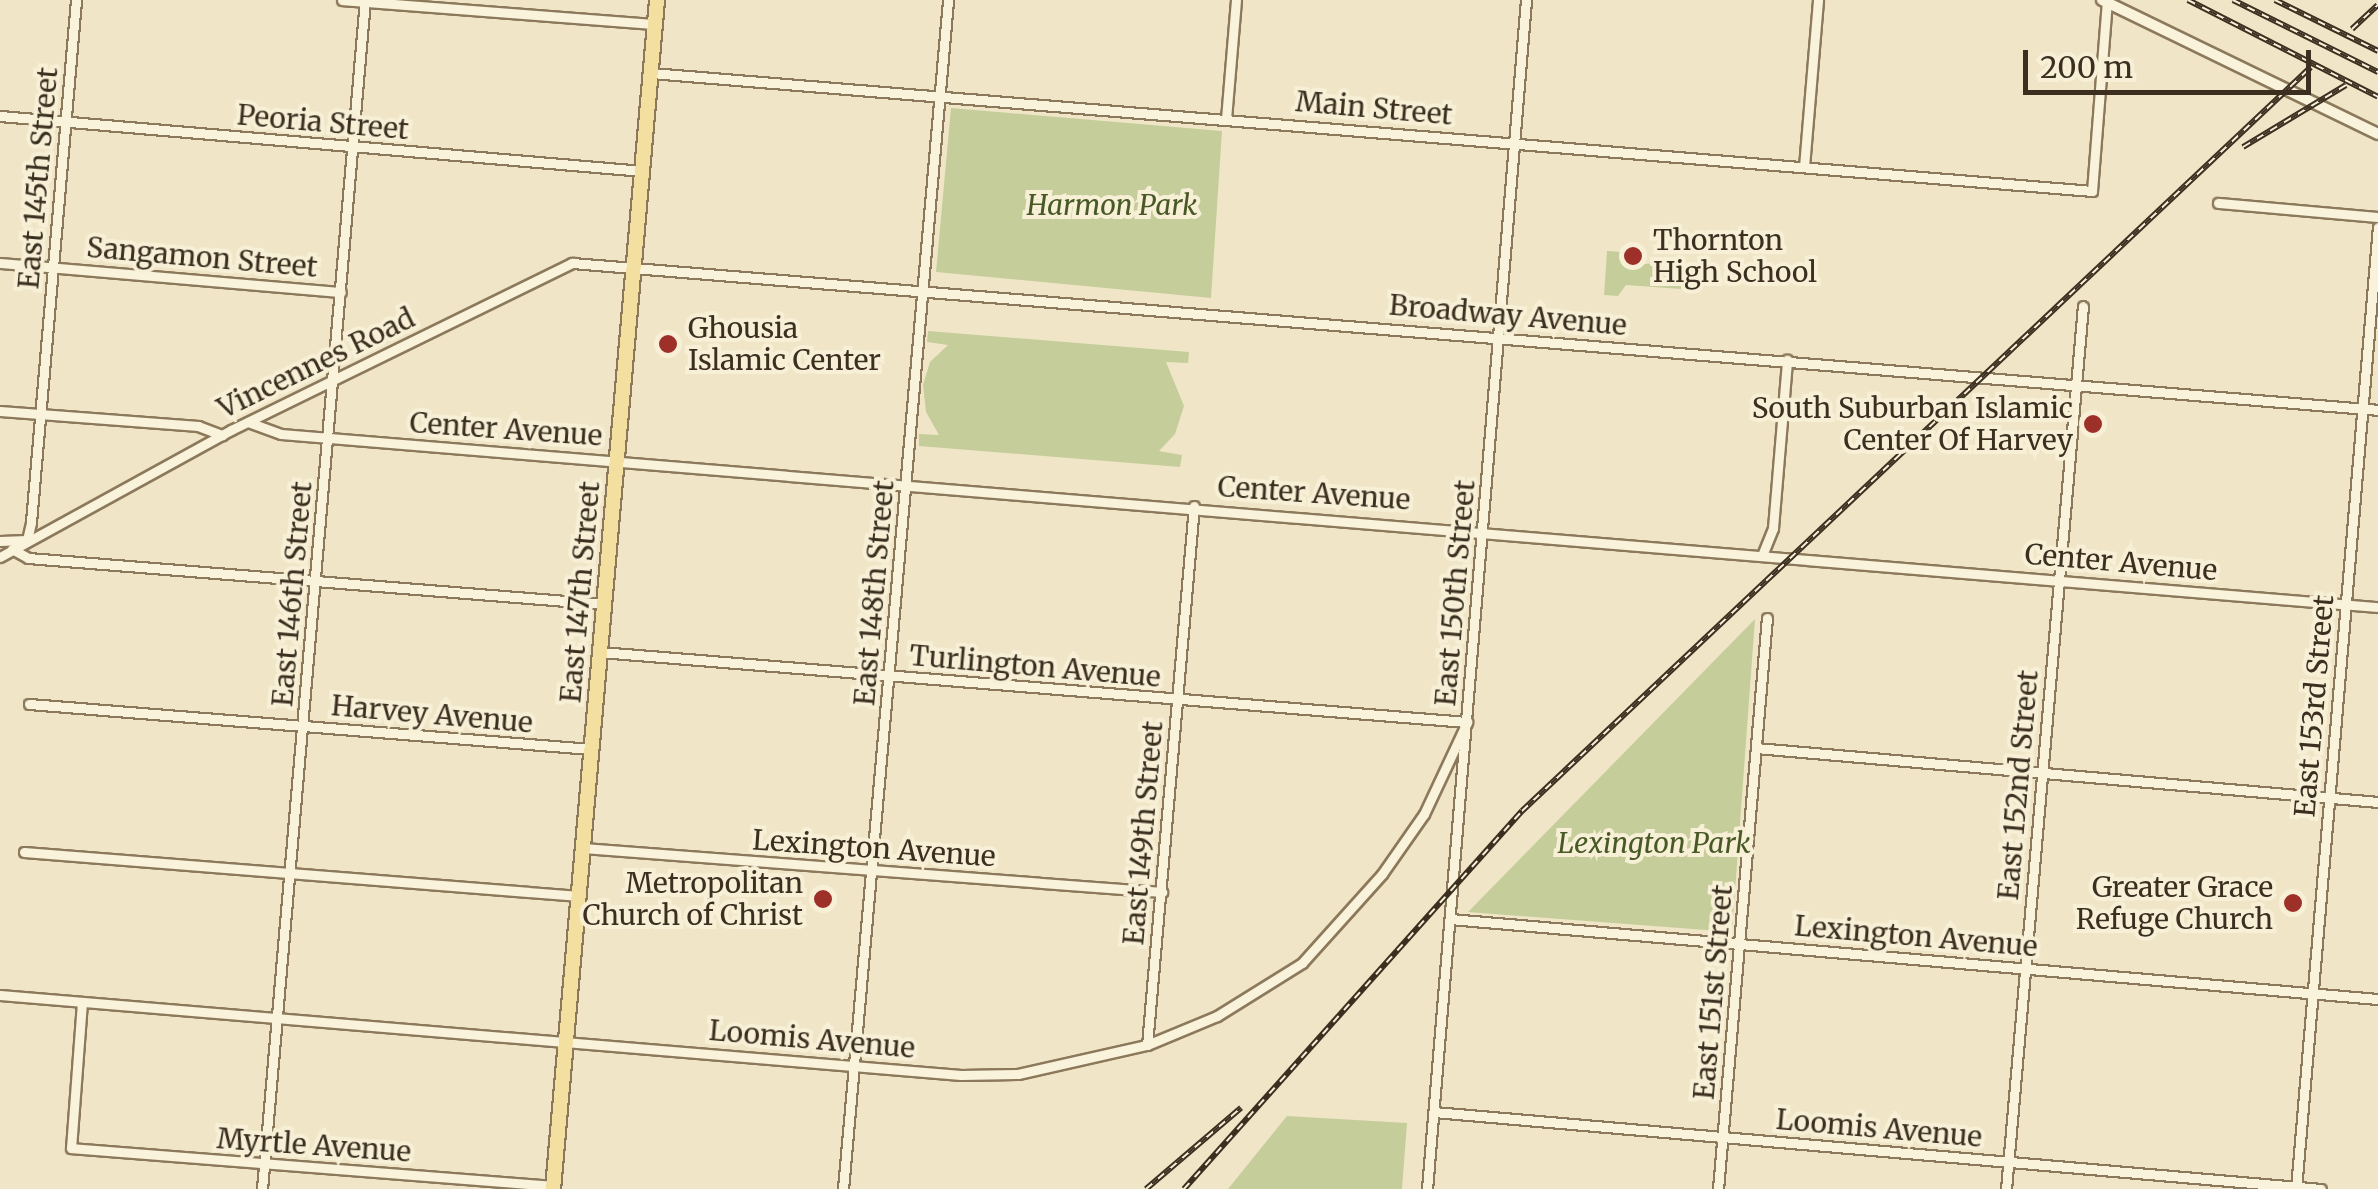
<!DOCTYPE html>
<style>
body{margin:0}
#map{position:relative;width:2378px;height:1189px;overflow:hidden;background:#f0e6c7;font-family:Merriweather,serif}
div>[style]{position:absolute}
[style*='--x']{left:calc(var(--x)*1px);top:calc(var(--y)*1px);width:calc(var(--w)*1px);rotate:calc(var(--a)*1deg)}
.green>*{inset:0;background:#c5ce9a}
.roads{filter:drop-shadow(2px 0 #8c795b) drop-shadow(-2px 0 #8c795b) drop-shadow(0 2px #8c795b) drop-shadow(0 -2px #8c795b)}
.minor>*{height:9px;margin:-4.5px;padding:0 4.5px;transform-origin:4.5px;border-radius:4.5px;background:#faf3db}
.tertiary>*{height:10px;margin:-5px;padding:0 5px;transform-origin:5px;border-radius:5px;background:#faf3db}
.primary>*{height:14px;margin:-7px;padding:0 7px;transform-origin:7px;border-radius:7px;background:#f3df9f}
.rail>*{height:6px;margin-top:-3px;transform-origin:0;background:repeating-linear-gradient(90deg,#f7f0d7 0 8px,#3c2f20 0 16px);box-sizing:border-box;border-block:2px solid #3c2f20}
.dots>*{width:28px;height:28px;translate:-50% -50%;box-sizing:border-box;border:5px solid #f7f0d7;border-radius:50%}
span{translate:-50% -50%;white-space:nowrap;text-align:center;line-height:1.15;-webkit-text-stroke:8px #f7f0d7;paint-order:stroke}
.street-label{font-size:28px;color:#3c2f20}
.park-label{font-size:28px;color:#485926;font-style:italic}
.poi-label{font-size:28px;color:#3c2f20}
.left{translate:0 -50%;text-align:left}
.right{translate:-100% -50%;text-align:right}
.scale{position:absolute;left:2023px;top:50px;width:288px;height:45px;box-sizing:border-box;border:5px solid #3c2f20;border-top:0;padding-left:12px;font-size:30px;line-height:35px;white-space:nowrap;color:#3c2f20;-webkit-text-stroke:8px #f7f0d7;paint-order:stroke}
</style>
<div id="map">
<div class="green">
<i style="clip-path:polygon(951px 108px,1222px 131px,1211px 298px,936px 272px)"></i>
<i style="clip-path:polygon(1607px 251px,1622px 252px,1626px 265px,1663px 263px,1663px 271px,1683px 271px,1681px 289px,1626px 285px,1618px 296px,1604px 295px)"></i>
<i style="clip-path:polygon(928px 331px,1189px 352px,1188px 363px,1166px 362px,1184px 406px,1175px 434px,1159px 451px,1182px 455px,1180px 467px,919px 446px,919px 434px,939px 435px,926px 412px,923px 385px,930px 362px,948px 345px,927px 342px)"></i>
<i style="clip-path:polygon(1755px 619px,1732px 932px,1468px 912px)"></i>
<i style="clip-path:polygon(1287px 1116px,1407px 1123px,1402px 1189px,1228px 1189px)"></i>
</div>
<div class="roads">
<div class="minor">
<i style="--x:342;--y:0;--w:314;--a:4.4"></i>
<i style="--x:651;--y:73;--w:1446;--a:4.68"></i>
<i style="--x:2092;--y:191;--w:192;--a:-85.5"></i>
<i style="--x:0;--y:116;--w:645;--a:4.89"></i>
<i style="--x:1226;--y:119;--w:119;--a:-85.2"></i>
<i style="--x:1804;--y:167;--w:168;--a:-85.2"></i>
<i style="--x:2218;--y:203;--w:161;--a:5"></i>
<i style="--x:0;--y:263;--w:342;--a:4.9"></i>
<i style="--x:0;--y:411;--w:199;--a:4.3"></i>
<i style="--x:198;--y:426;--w:26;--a:21"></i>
<i style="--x:248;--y:422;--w:35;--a:20"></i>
<i style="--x:281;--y:434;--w:2104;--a:4.72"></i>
<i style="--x:0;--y:541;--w:27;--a:-2"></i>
<i style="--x:27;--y:540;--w:18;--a:-77"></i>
<i style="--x:31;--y:522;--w:524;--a:-85.07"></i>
<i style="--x:12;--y:549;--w:18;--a:29"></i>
<i style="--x:28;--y:558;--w:578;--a:4.57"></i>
<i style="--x:1763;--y:553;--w:27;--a:-68"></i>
<i style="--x:1773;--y:528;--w:169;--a:-85.2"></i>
<i style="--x:0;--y:557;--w:264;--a:-28.8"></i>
<i style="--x:231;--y:430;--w:380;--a:-26.1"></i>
<i style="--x:572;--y:263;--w:1812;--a:4.65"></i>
<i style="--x:600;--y:652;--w:870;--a:4.62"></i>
<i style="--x:29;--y:704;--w:564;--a:4.58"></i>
<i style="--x:1756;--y:748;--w:624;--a:4.96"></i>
<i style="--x:583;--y:848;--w:581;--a:4.35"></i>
<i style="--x:24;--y:852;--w:557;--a:4.53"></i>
<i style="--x:1450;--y:919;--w:931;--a:4.93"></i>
<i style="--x:0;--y:995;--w:964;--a:4.76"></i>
<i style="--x:961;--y:1075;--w:57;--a:-1"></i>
<i style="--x:1018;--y:1074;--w:132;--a:-12.7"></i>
<i style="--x:1147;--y:1045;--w:76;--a:-22.5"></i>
<i style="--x:1217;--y:1016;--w:100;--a:-31.9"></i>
<i style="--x:1302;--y:963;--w:120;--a:-48"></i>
<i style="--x:1382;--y:874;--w:73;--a:-55"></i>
<i style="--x:1424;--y:814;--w:102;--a:-64.9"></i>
<i style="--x:82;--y:1002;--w:146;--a:94.3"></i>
<i style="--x:71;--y:1148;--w:483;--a:4.5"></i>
<i style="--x:1147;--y:1045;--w:541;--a:-85.02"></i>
<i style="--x:1434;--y:1112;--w:890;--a:4.96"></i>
<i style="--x:262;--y:1189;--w:1193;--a:-85.05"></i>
<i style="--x:843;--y:1189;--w:1194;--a:-84.95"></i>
<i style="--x:1427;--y:1189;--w:1193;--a:-85.24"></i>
<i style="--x:1718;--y:1189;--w:573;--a:-85.1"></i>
<i style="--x:2006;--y:1189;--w:886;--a:-85.02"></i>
<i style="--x:2296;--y:1189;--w:965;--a:-85.13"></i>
</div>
<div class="tertiary">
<i style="--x:2102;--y:0;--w:307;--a:25.9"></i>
</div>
<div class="primary">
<i style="--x:553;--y:1189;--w:1194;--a:-85"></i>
</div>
</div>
<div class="rail">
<i style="--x:2188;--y:0;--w:213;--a:27"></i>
<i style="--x:2233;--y:0;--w:162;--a:26.4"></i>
<i style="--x:2275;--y:0;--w:115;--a:26.3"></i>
<i style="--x:2352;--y:29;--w:35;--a:-43"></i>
<i style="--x:2243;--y:147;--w:120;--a:-31"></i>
<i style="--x:1146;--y:1189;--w:125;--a:-40.5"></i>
<i style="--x:1184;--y:1189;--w:507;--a:-48.2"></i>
<i style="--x:1522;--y:811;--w:1084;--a:-43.32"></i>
</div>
<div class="dots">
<i style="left:1633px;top:256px;background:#9d312a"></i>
<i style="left:668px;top:344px;background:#9d312a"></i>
<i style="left:2093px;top:424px;background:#9d312a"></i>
<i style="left:823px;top:899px;background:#9d312a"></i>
<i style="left:2293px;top:903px;background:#9d312a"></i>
</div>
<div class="street-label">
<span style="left:1374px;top:108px;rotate:5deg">Main Street</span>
<span style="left:323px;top:122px;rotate:5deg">Peoria Street</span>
<span style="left:38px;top:178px;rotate:-85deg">East 145th Street</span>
<span style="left:202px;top:257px;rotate:5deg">Sangamon Street</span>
<span style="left:1508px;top:315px;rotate:5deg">Broadway Avenue</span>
<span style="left:316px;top:363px;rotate:-26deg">Vincennes Road</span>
<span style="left:506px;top:429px;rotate:4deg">Center Avenue</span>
<span style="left:1314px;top:493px;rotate:4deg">Center Avenue</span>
<span style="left:2121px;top:562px;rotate:5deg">Center Avenue</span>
<span style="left:580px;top:592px;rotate:-85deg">East 147th Street</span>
<span style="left:874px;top:593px;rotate:-85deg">East 148th Street</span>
<span style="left:1455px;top:593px;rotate:-85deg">East 150th Street</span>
<span style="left:292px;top:594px;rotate:-85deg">East 146th Street</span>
<span style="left:1035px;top:666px;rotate:5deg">Turlington Avenue</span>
<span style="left:2314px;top:706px;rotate:-85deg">East 153rd Street</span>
<span style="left:432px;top:714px;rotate:5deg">Harvey Avenue</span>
<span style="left:2018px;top:785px;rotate:-85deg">East 152nd Street</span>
<span style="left:1143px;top:833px;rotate:-85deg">East 149th Street</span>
<span style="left:874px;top:848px;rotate:4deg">Lexington Avenue</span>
<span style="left:1916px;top:936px;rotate:5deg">Lexington Avenue</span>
<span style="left:1713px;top:992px;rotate:-85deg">East 151st Street</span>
<span style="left:812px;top:1039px;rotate:5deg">Loomis Avenue</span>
<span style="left:1879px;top:1128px;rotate:5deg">Loomis Avenue</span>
<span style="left:314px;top:1145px;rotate:4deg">Myrtle Avenue</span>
</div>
<div class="park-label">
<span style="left:1112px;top:205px">Harmon Park</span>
<span style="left:1654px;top:843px">Lexington Park</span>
</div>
<div class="poi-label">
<span class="left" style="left:1653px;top:256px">Thornton<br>High School</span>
<span class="left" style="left:688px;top:344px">Ghousia<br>Islamic Center</span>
<span class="right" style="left:2073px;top:424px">South Suburban Islamic<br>Center Of Harvey</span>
<span class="right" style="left:803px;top:899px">Metropolitan<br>Church of Christ</span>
<span class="right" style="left:2273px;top:903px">Greater Grace<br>Refuge Church</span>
</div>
<div class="scale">200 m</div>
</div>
